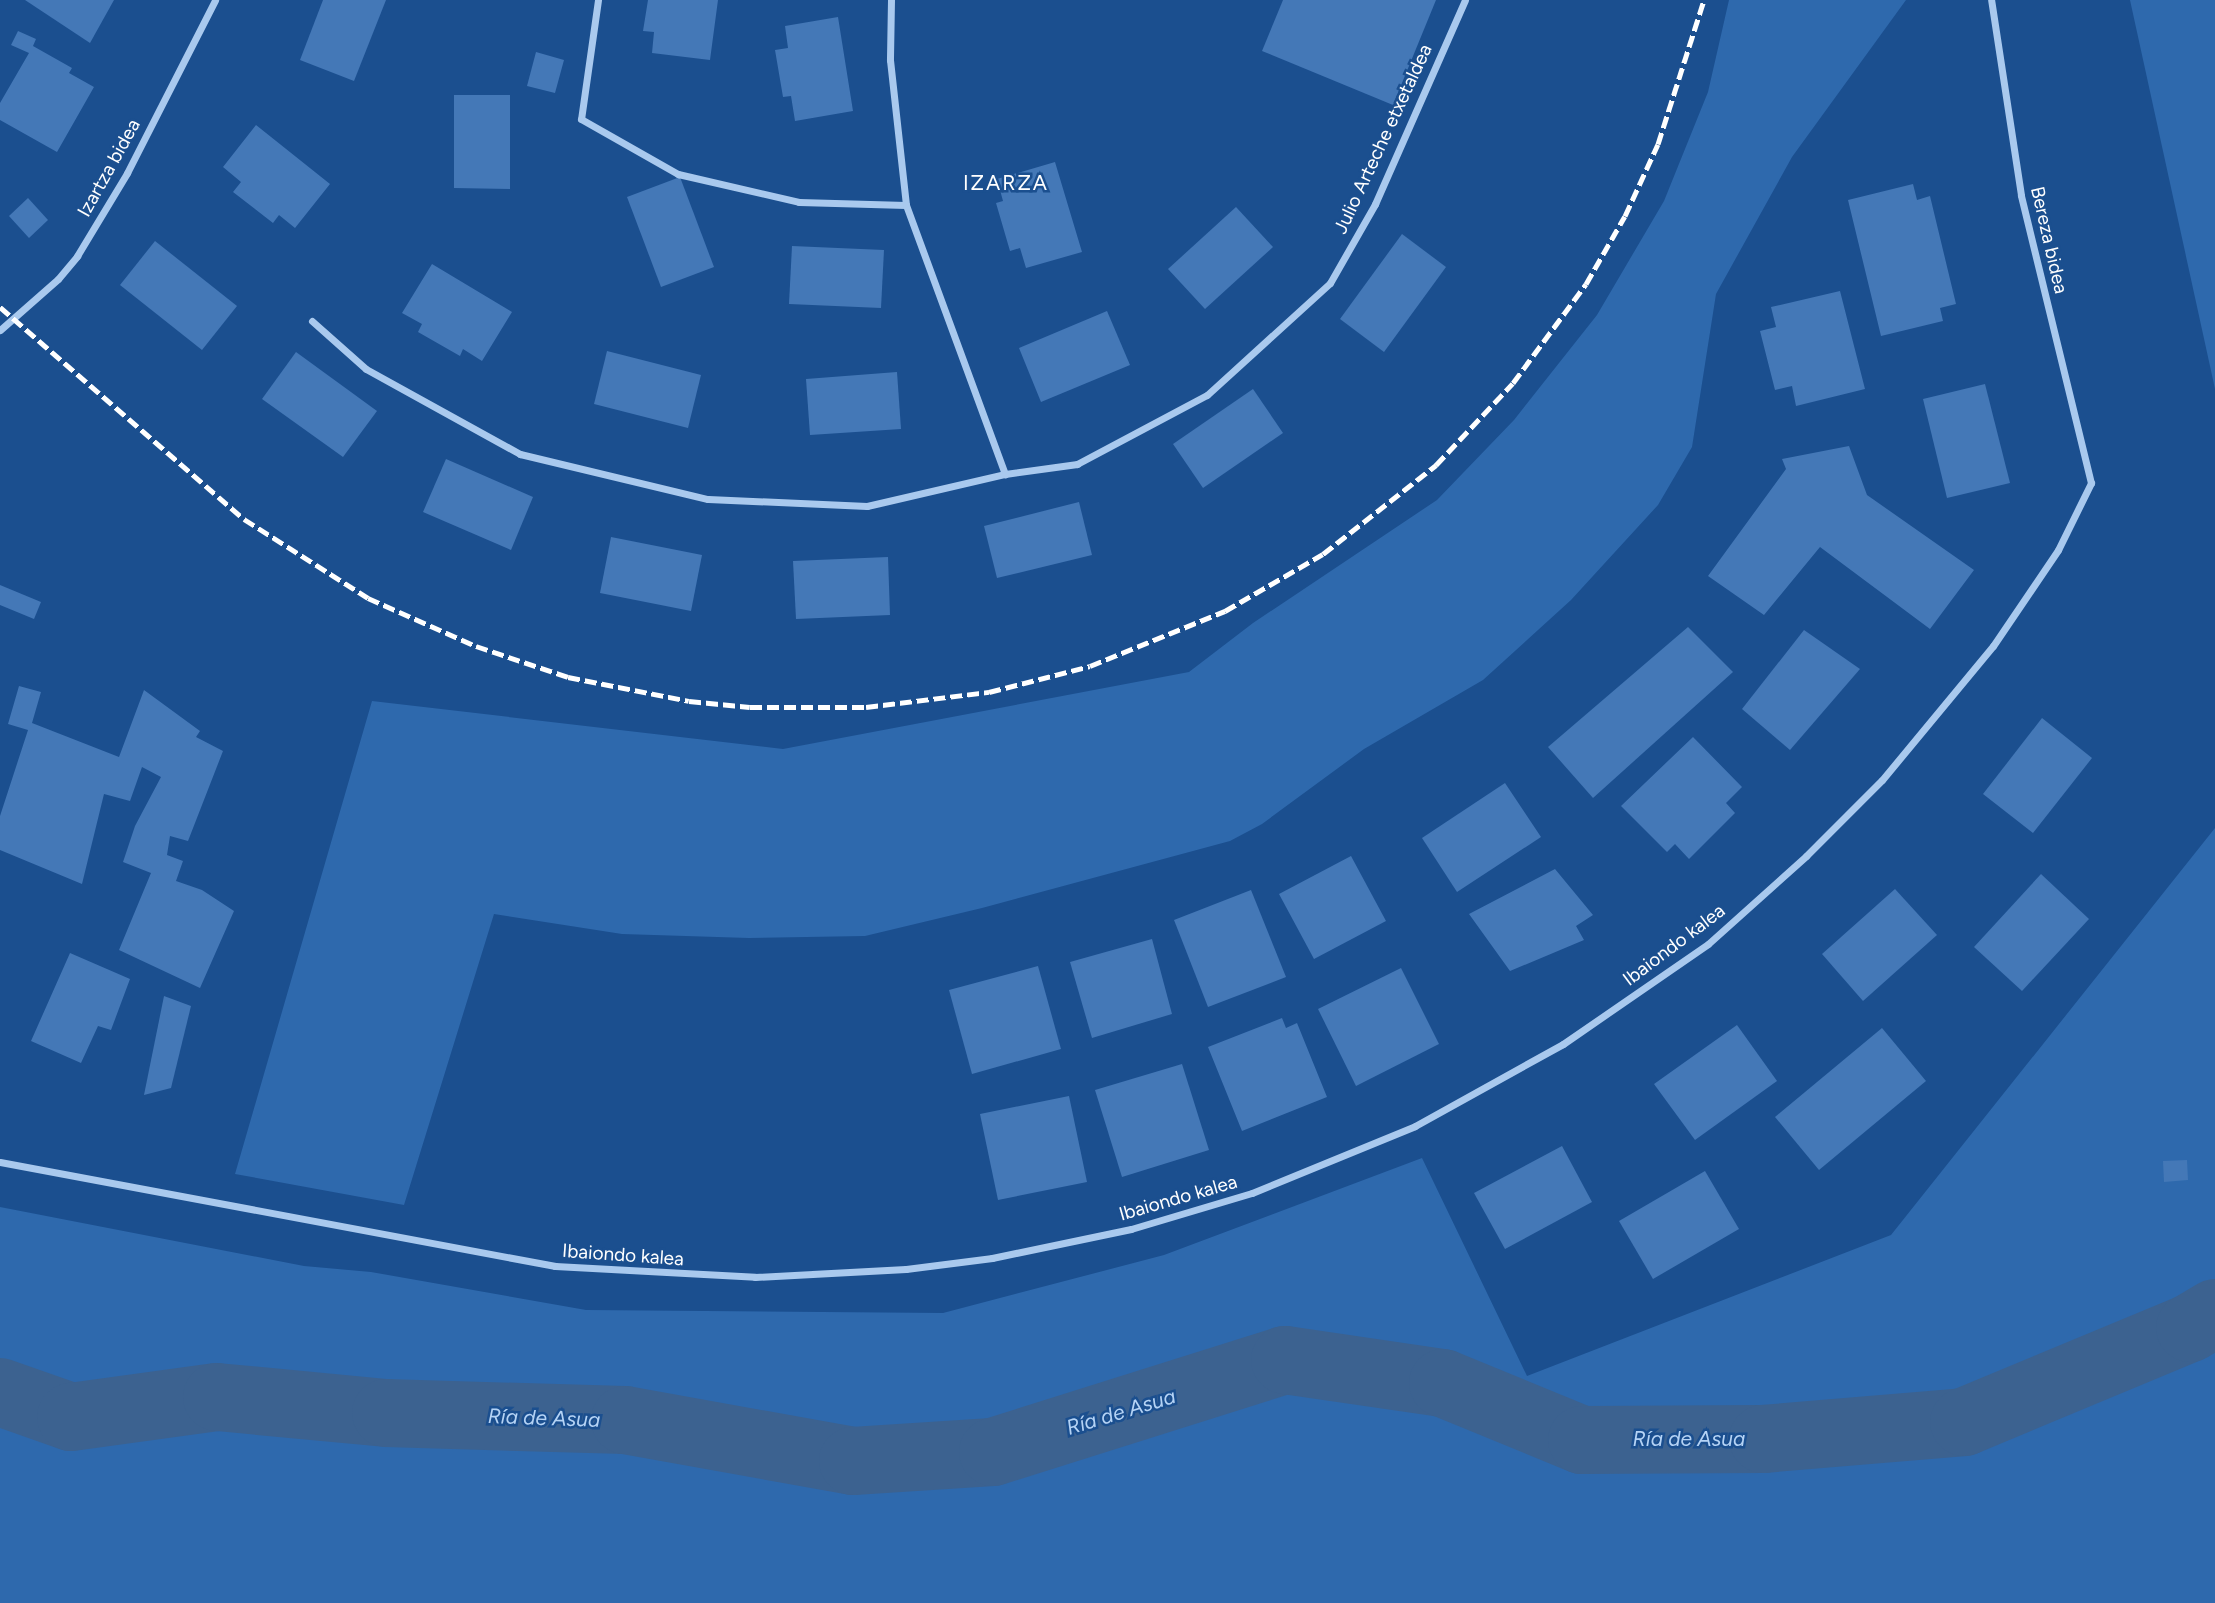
<!DOCTYPE html>
<meta charset="utf-8">
<style>
body{margin:0}
#map{position:relative;width:2215px;height:1603px;overflow:hidden;background:#1b4f8f;font-family:Figtree,sans-serif}
div>[style]{position:absolute}
[style*='--x']{left:calc(var(--x)*1px);top:calc(var(--y)*1px);width:calc(var(--w)*1px);rotate:calc(var(--a)*1deg)}
.green>*{inset:0;background:#2e69ad}
.river>*{height:68px;margin:-34px;padding:0 34px;transform-origin:34px;border-radius:34px;background:#3c6290}
.building>*{inset:0;background:#4478b7}
.street>*{height:7px;margin:-3.5px;padding:0 3.5px;transform-origin:3.5px;border-radius:3.5px;background:#a9c9ee}
.rail>*{height:5px;margin-top:-2.5px;transform-origin:0;background:repeating-linear-gradient(90deg,#fff 0 12px,transparent 0 17px)}
span{translate:-50% -50%;white-space:nowrap;text-align:center;line-height:1.15;-webkit-text-stroke:5px #1b4f8f;paint-order:stroke}
.street-label{font-size:19px;color:#fff}
.neighbourhood-label{font-size:21px;color:#fff;letter-spacing:2px}
.water-label{font-size:21px;color:#b5d3f5;font-style:italic}
</style>
<div id="map">
<div class="green">
<i style="clip-path:polygon(1729px 0,1906px 0,1792px 157px,1716px 294px,1692px 447px,1658px 505px,1571px 600px,1483px 680px,1364px 749px,1262px 824px,1230px 841px,982px 908px,865px 936px,749px 938px,622px 934px,494px 914px,404px 1205px,235px 1174px,372px 701px,783px 749px,1189px 672px,1253px 623px,1437px 500px,1514px 420px,1597px 315px,1664px 201px,1708px 92px)"></i>
<i style="clip-path:polygon(2130px 0,2215px 0,2215px 389px)"></i>
<i style="clip-path:polygon(2215px 828px,2215px 1603px,0 1603px,0 1207px,304px 1266px,371px 1272px,586px 1310px,943px 1313px,1164px 1255px,1422px 1158px,1527px 1376px,1891px 1235px)"></i>
</div>
<div class="river">
<i style="--x:0;--y:1392;--w:75;--a:19.4"></i>
<i style="--x:71;--y:1417;--w:147;--a:-7.8"></i>
<i style="--x:217;--y:1397;--w:170;--a:5.4"></i>
<i style="--x:386;--y:1413;--w:239;--a:1.7"></i>
<i style="--x:625;--y:1420;--w:232;--a:10.2"></i>
<i style="--x:853;--y:1461;--w:140;--a:-3.7"></i>
<i style="--x:993;--y:1452;--w:306;--a:-17.5"></i>
<i style="--x:1285;--y:1360;--w:160;--a:8.3"></i>
<i style="--x:1443;--y:1383;--w:150;--a:22.3"></i>
<i style="--x:1582;--y:1440;--w:181;--a:-0.3"></i>
<i style="--x:1763;--y:1439;--w:202;--a:-4.8"></i>
<i style="--x:1964;--y:1422;--w:245;--a:-22.6"></i>
<i style="--x:2190;--y:1328;--w:29;--a:-31"></i>
</div>
<div class="building">
<i style="clip-path:polygon(25px 0,114px 0,90px 43px)"></i>
<i style="clip-path:polygon(323px 0,386px 0,354px 81px,300px 60px)"></i>
<i style="clip-path:polygon(648px 0,718px 0,710px 60px,652px 53px,654px 32px,643px 31px)"></i>
<i style="clip-path:polygon(1283px 0,1436px 0,1393px 105px,1262px 51px)"></i>
<i style="clip-path:polygon(838px 17px,853px 111px,795px 121px,791px 96px,783px 97px,775px 50px,788px 48px,785px 26px)"></i>
<i style="clip-path:polygon(18px 31px,36px 39px,33px 46px,72px 68px,69px 73px,94px 87px,57px 152px,0 120px,0 103px,29px 53px,11px 45px)"></i>
<i style="clip-path:polygon(536px 52px,564px 60px,555px 93px,527px 86px)"></i>
<i style="clip-path:polygon(454px 95px,510px 95px,510px 189px,454px 188px)"></i>
<i style="clip-path:polygon(256px 125px,330px 184px,295px 228px,279px 215px,273px 223px,233px 192px,241px 182px,223px 167px)"></i>
<i style="clip-path:polygon(1055px 162px,1082px 252px,1026px 268px,1020px 248px,1010px 251px,996px 203px,1003px 201px,997px 179px)"></i>
<i style="clip-path:polygon(680px 177px,714px 267px,661px 287px,627px 197px)"></i>
<i style="clip-path:polygon(1913px 184px,1917px 200px,1930px 196px,1956px 304px,1940px 308px,1943px 321px,1881px 336px,1848px 200px)"></i>
<i style="clip-path:polygon(28px 198px,48px 220px,29px 238px,9px 216px)"></i>
<i style="clip-path:polygon(1236px 207px,1273px 247px,1205px 309px,1168px 269px)"></i>
<i style="clip-path:polygon(1402px 234px,1446px 267px,1384px 352px,1340px 319px)"></i>
<i style="clip-path:polygon(155px 241px,237px 306px,202px 350px,120px 285px)"></i>
<i style="clip-path:polygon(792px 246px,884px 250px,881px 308px,789px 304px)"></i>
<i style="clip-path:polygon(432px 264px,512px 312px,482px 361px,463px 349px,460px 356px,418px 332px,422px 324px,402px 313px)"></i>
<i style="clip-path:polygon(1840px 291px,1865px 389px,1796px 406px,1792px 386px,1775px 390px,1760px 331px,1776px 327px,1771px 307px)"></i>
<i style="clip-path:polygon(1107px 311px,1130px 365px,1041px 402px,1019px 348px)"></i>
<i style="clip-path:polygon(607px 351px,701px 375px,688px 428px,594px 404px)"></i>
<i style="clip-path:polygon(296px 352px,377px 411px,343px 457px,262px 399px)"></i>
<i style="clip-path:polygon(897px 372px,901px 429px,810px 435px,806px 379px)"></i>
<i style="clip-path:polygon(1985px 384px,2010px 483px,1947px 498px,1923px 399px)"></i>
<i style="clip-path:polygon(1253px 389px,1283px 433px,1203px 488px,1173px 444px)"></i>
<i style="clip-path:polygon(1849px 446px,1867px 495px,1974px 570px,1930px 629px,1820px 547px,1764px 615px,1708px 576px,1786px 469px,1782px 459px)"></i>
<i style="clip-path:polygon(446px 459px,533px 497px,511px 550px,423px 512px)"></i>
<i style="clip-path:polygon(1079px 502px,1092px 555px,997px 578px,984px 526px)"></i>
<i style="clip-path:polygon(611px 537px,702px 555px,691px 611px,600px 593px)"></i>
<i style="clip-path:polygon(888px 557px,890px 615px,796px 619px,793px 561px)"></i>
<i style="clip-path:polygon(0 585px,41px 602px,34px 619px,0 605px)"></i>
<i style="clip-path:polygon(1688px 627px,1733px 672px,1593px 798px,1548px 747px)"></i>
<i style="clip-path:polygon(1804px 630px,1860px 669px,1790px 750px,1742px 709px)"></i>
<i style="clip-path:polygon(19px 686px,41px 692px,32px 723px,119px 757px,144px 690px,200px 731px,196px 737px,223px 751px,188px 841px,170px 836px,167px 855px,183px 861px,176px 881px,202px 890px,234px 911px,200px 988px,119px 950px,151px 873px,123px 862px,135px 826px,161px 777px,142px 767px,130px 801px,104px 794px,82px 884px,0 850px,0 816px,28px 730px,8px 724px)"></i>
<i style="clip-path:polygon(2042px 718px,2092px 758px,2033px 833px,1983px 794px)"></i>
<i style="clip-path:polygon(1693px 737px,1742px 787px,1726px 803px,1735px 813px,1689px 859px,1675px 844px,1667px 852px,1621px 806px)"></i>
<i style="clip-path:polygon(1505px 783px,1541px 837px,1457px 892px,1422px 838px)"></i>
<i style="clip-path:polygon(1351px 856px,1386px 921px,1314px 959px,1279px 894px)"></i>
<i style="clip-path:polygon(1555px 869px,1593px 915px,1576px 926px,1584px 940px,1510px 971px,1469px 914px)"></i>
<i style="clip-path:polygon(2041px 874px,2089px 919px,2022px 991px,1974px 947px)"></i>
<i style="clip-path:polygon(1895px 889px,1937px 935px,1863px 1001px,1822px 954px)"></i>
<i style="clip-path:polygon(1251px 890px,1286px 977px,1208px 1007px,1174px 920px)"></i>
<i style="clip-path:polygon(1152px 939px,1172px 1014px,1092px 1038px,1070px 962px)"></i>
<i style="clip-path:polygon(70px 953px,130px 979px,111px 1030px,98px 1026px,81px 1063px,31px 1041px)"></i>
<i style="clip-path:polygon(1038px 966px,1061px 1049px,972px 1074px,949px 990px)"></i>
<i style="clip-path:polygon(1401px 968px,1439px 1044px,1356px 1086px,1318px 1009px)"></i>
<i style="clip-path:polygon(164px 996px,191px 1006px,171px 1088px,144px 1095px)"></i>
<i style="clip-path:polygon(1282px 1018px,1286px 1028px,1297px 1023px,1327px 1097px,1242px 1131px,1208px 1047px)"></i>
<i style="clip-path:polygon(1737px 1025px,1777px 1081px,1695px 1140px,1654px 1084px)"></i>
<i style="clip-path:polygon(1882px 1028px,1926px 1081px,1819px 1170px,1775px 1117px)"></i>
<i style="clip-path:polygon(1182px 1064px,1209px 1150px,1122px 1177px,1095px 1090px)"></i>
<i style="clip-path:polygon(1069px 1096px,1087px 1182px,998px 1200px,980px 1114px)"></i>
<i style="clip-path:polygon(1562px 1146px,1592px 1202px,1505px 1249px,1474px 1193px)"></i>
<i style="clip-path:polygon(2187px 1160px,2188px 1180px,2164px 1182px,2163px 1161px)"></i>
<i style="clip-path:polygon(1705px 1171px,1739px 1229px,1653px 1279px,1619px 1221px)"></i>
</div>
<div class="street">
<i style="--x:598;--y:0;--w:120;--a:98.1"></i>
<i style="--x:581;--y:119;--w:112;--a:29.6"></i>
<i style="--x:678;--y:174;--w:124;--a:13"></i>
<i style="--x:799;--y:202;--w:107;--a:1.6"></i>
<i style="--x:891;--y:0;--w:60;--a:91"></i>
<i style="--x:890;--y:60;--w:146;--a:83.7"></i>
<i style="--x:906;--y:205;--w:287;--a:69.8"></i>
<i style="--x:312;--y:321;--w:72;--a:41.6"></i>
<i style="--x:366;--y:369;--w:176;--a:28.9"></i>
<i style="--x:520;--y:454;--w:193;--a:13.5"></i>
<i style="--x:708;--y:499;--w:159;--a:2.5"></i>
<i style="--x:867;--y:506;--w:142;--a:-13.1"></i>
<i style="--x:1005;--y:474;--w:73;--a:-7.9"></i>
<i style="--x:1077;--y:464;--w:147;--a:-28"></i>
<i style="--x:1207;--y:395;--w:166;--a:-42.3"></i>
<i style="--x:1330;--y:283;--w:91;--a:-60.3"></i>
<i style="--x:1375;--y:204;--w:223;--a:-66.2"></i>
<i style="--x:0;--y:330;--w:77;--a:-41.3"></i>
<i style="--x:58;--y:279;--w:30;--a:-50"></i>
<i style="--x:77;--y:256;--w:97;--a:-58.9"></i>
<i style="--x:127;--y:173;--w:194;--a:-63"></i>
<i style="--x:0;--y:1162;--w:565;--a:10.61"></i>
<i style="--x:555;--y:1266;--w:200;--a:3.1"></i>
<i style="--x:755;--y:1277;--w:151;--a:-3"></i>
<i style="--x:906;--y:1269;--w:87;--a:-7.3"></i>
<i style="--x:992;--y:1258;--w:142;--a:-11.8"></i>
<i style="--x:1131;--y:1229;--w:126;--a:-16.6"></i>
<i style="--x:1252;--y:1193;--w:176;--a:-22.3"></i>
<i style="--x:1415;--y:1126;--w:169;--a:-29"></i>
<i style="--x:1563;--y:1044;--w:176;--a:-34.6"></i>
<i style="--x:1708;--y:944;--w:132;--a:-41.9"></i>
<i style="--x:1806;--y:856;--w:107;--a:-45"></i>
<i style="--x:1882;--y:780;--w:174;--a:-50.4"></i>
<i style="--x:1993;--y:646;--w:116;--a:-55.9"></i>
<i style="--x:2058;--y:550;--w:75;--a:-63.8"></i>
<i style="--x:2091;--y:483;--w:296;--a:-103.7"></i>
<i style="--x:2021;--y:195;--w:197;--a:-98.7"></i>
</div>
<div class="rail">
<i style="--x:0;--y:307;--w:323;--a:41"></i>
<i style="--x:244;--y:519;--w:147;--a:32.5"></i>
<i style="--x:368;--y:598;--w:118;--a:24"></i>
<i style="--x:476;--y:646;--w:97;--a:18.6"></i>
<i style="--x:568;--y:677;--w:123;--a:11.2"></i>
<i style="--x:689;--y:701;--w:61;--a:5.6"></i>
<i style="--x:750;--y:707;--w:116;--a:0"></i>
<i style="--x:866;--y:707;--w:124;--a:-7"></i>
<i style="--x:989;--y:692;--w:104;--a:-14.4"></i>
<i style="--x:1090;--y:666;--w:146;--a:-22.2"></i>
<i style="--x:1225;--y:611;--w:113;--a:-30.2"></i>
<i style="--x:1323;--y:554;--w:144;--a:-38.2"></i>
<i style="--x:1436;--y:465;--w:112;--a:-46.8"></i>
<i style="--x:1513;--y:383;--w:123;--a:-53.6"></i>
<i style="--x:1586;--y:284;--w:78;--a:-60.2"></i>
<i style="--x:1625;--y:216;--w:79;--a:-65.4"></i>
<i style="--x:1658;--y:144;--w:151;--a:-72.3"></i>
</div>
<div class="street-label">
<span style="left:1383px;top:139px;rotate:-65deg">Julio Arteche etxetaldea</span>
<span style="left:109px;top:168px;rotate:-61deg">Izartza bidea</span>
<span style="left:2049px;top:240px;rotate:77deg">Bereza bidea</span>
<span style="left:1674px;top:945px;rotate:-37deg">Ibaiondo kalea</span>
<span style="left:1178px;top:1198px;rotate:-16deg">Ibaiondo kalea</span>
<span style="left:623px;top:1255px;rotate:4deg">Ibaiondo kalea</span>
</div>
<div class="neighbourhood-label">
<span style="left:1006px;top:183px">IZARZA</span>
</div>
<div class="water-label">
<span style="left:1121px;top:1412px;rotate:-17deg">Ría de Asua</span>
<span style="left:544px;top:1418px;rotate:2deg">Ría de Asua</span>
<span style="left:1689px;top:1439px">Ría de Asua</span>
</div>
</div>
